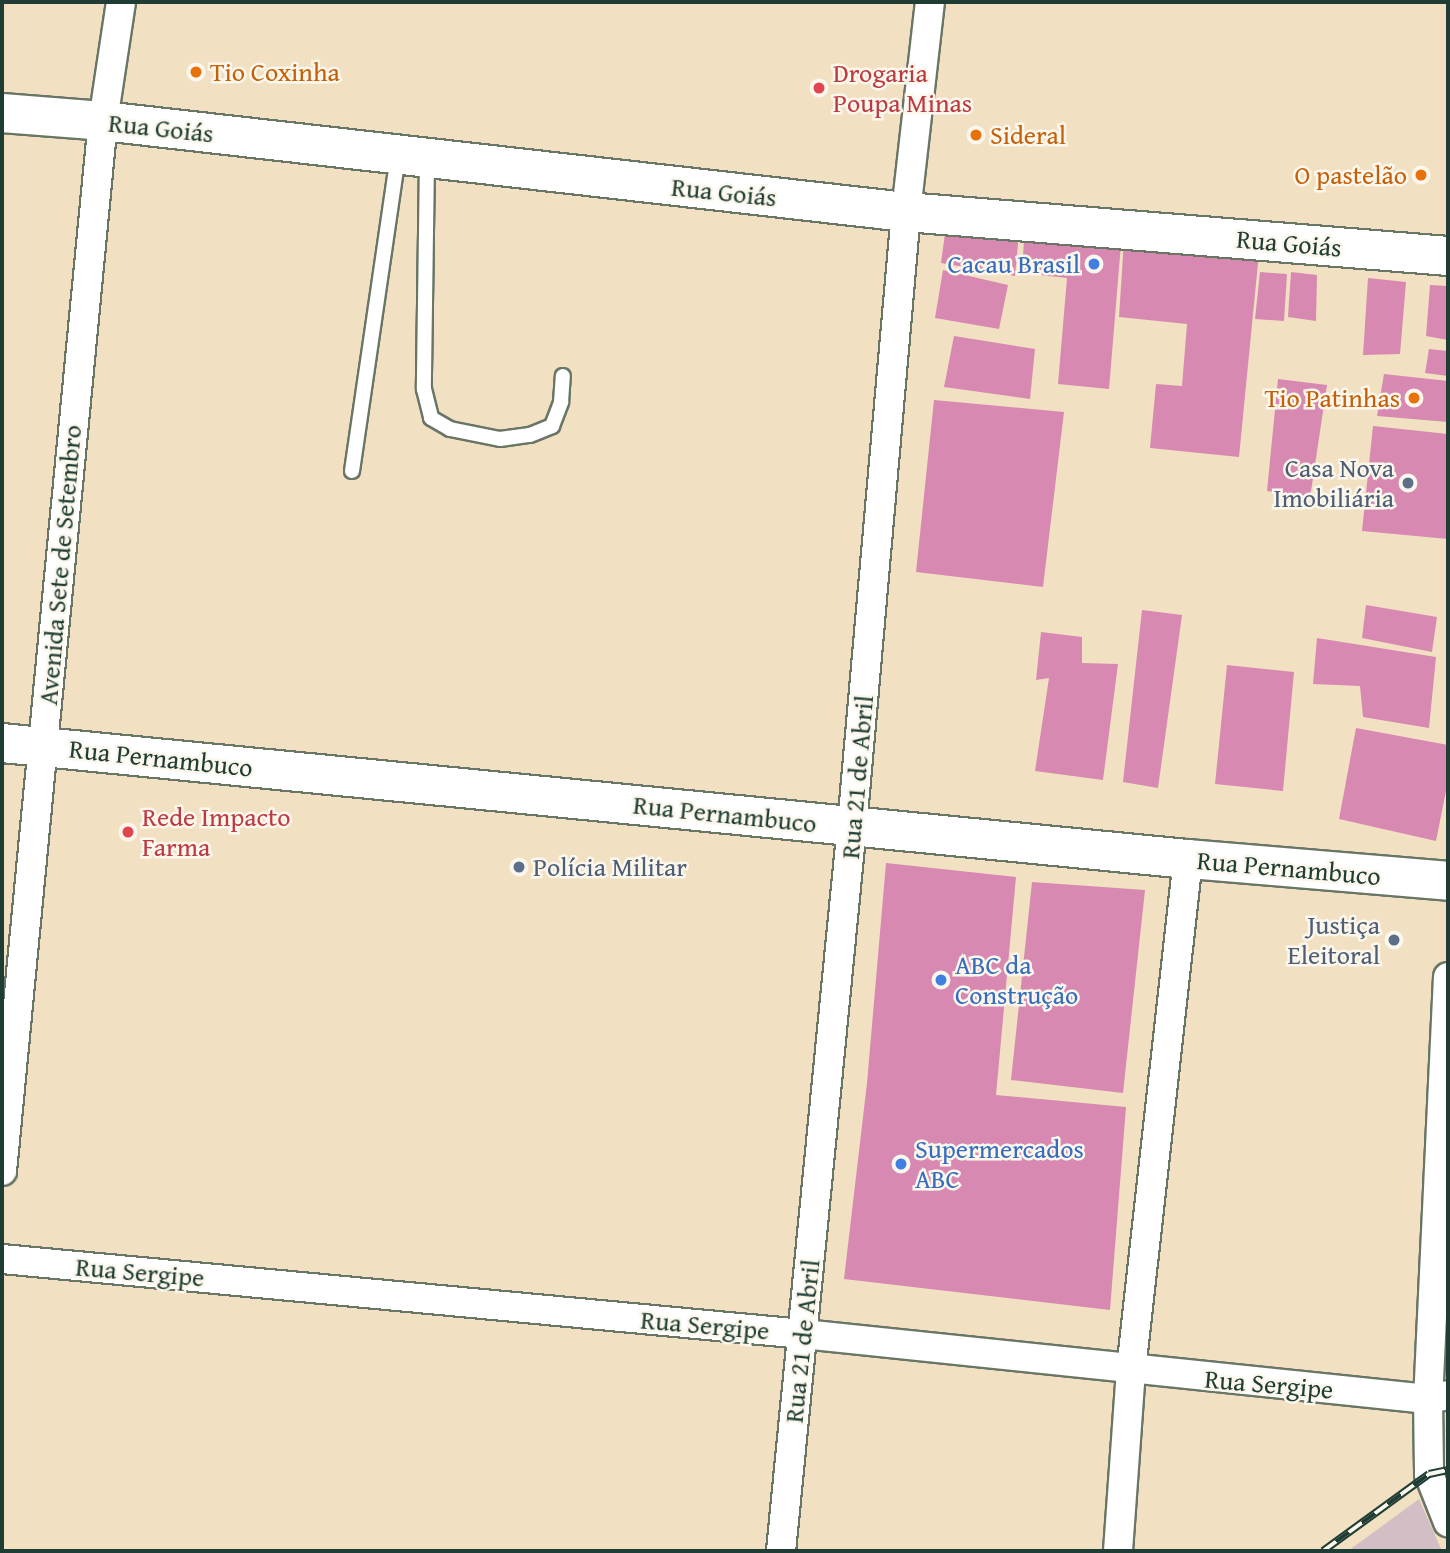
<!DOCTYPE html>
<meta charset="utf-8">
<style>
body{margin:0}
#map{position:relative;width:1450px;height:1553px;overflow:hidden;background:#f2e0c3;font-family:"Gentium Book Plus",serif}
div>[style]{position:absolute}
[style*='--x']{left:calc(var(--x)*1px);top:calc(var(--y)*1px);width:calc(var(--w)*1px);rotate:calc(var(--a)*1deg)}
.industrial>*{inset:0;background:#d2bec4}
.building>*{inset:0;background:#d789b1}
.roads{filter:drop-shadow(2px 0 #697666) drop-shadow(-2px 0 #697666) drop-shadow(0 2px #697666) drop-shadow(0 -2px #697666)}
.service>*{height:14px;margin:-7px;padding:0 7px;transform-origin:7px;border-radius:7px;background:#fff}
.minor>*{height:28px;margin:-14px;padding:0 14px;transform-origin:14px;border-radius:14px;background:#fff}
.secondary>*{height:38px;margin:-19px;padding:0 19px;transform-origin:19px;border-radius:19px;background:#fff}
.rail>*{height:8px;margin-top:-4px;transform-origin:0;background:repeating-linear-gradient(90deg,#fbf7ec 0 16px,#1f3d34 0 32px);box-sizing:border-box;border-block:2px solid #1f3d34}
.dots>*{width:19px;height:19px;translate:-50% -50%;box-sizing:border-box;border:4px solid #fbf7ec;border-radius:50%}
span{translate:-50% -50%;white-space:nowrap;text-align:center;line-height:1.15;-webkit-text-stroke:5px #fbf7ec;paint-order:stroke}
.food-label{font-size:26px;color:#c56008}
.left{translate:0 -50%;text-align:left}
.right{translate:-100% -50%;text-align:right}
.health-label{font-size:26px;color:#be3a42}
.street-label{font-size:26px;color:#1f3d34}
.shop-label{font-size:26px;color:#366cbe}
.service-label{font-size:26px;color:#4e5e75}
.frame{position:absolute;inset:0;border:4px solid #1f3d34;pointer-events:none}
</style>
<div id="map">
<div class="industrial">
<i style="clip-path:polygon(1419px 1499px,1442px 1551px,1348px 1551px)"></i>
</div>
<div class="building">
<i style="clip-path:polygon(1025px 223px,1121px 244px,1109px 389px,1058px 384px,1067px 278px,1022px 273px)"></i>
<i style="clip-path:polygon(946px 226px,1019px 233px,1015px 276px,941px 263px)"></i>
<i style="clip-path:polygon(1124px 240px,1259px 253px,1239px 457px,1150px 448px,1156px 384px,1182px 386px,1187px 324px,1119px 317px)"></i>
<i style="clip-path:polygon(943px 270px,1008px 285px,999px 329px,935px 318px)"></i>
<i style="clip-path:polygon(1260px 272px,1287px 274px,1284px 321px,1255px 319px)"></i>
<i style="clip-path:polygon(1291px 272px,1317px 275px,1316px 321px,1288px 317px)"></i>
<i style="clip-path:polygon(1368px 278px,1406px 282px,1400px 354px,1363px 355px)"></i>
<i style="clip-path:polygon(1430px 285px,1448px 286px,1448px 340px,1426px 336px)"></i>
<i style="clip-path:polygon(954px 336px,1035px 349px,1030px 399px,944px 387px)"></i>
<i style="clip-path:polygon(1429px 349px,1448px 351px,1448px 376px,1425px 373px)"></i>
<i style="clip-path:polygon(1384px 374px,1448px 381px,1448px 422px,1377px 416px)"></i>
<i style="clip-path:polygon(1278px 379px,1327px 385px,1310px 498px,1267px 491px)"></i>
<i style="clip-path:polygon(934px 400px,1064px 412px,1043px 587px,916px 572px)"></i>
<i style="clip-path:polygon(1373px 426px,1448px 434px,1448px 539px,1362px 531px)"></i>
<i style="clip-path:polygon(1366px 605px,1437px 617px,1432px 652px,1362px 638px)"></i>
<i style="clip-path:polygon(1142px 610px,1182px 615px,1158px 788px,1123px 782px)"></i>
<i style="clip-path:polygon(1041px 632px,1082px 637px,1082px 663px,1118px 664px,1103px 780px,1035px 771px,1049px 678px,1036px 680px)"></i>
<i style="clip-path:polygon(1317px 638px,1436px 657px,1429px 728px,1363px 717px,1360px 686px,1313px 684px)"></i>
<i style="clip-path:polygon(1227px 665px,1294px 672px,1283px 791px,1215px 784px)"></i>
<i style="clip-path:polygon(1356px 728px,1448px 745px,1448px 781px,1436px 841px,1339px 819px)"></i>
<i style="clip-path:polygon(886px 863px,1016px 877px,996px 1095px,1126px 1107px,1110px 1310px,844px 1279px,867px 1083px)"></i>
<i style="clip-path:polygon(1032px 882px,1145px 890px,1123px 1093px,1011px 1080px)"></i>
</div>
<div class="roads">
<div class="service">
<i style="--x:427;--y:160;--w:229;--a:90.8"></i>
<i style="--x:424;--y:389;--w:30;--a:76"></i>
<i style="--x:431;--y:418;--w:22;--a:30"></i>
<i style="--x:450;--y:429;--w:51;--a:11.3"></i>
<i style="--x:500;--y:439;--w:30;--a:-8"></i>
<i style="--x:530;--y:435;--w:24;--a:-22"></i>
<i style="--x:552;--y:426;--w:26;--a:-69"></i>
<i style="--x:561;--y:402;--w:26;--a:-86"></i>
<i style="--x:352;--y:471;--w:318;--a:-81.7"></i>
</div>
<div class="minor">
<i style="--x:1448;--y:977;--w:422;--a:92.7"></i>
<i style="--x:1428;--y:1399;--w:75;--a:89.2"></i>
<i style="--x:1429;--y:1474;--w:52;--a:68.4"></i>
<i style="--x:2;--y:1171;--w:1055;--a:-84.51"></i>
<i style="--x:103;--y:121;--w:120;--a:-81.4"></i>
<i style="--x:2;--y:1259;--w:805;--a:5.35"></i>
<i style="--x:803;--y:1334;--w:628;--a:5.94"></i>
<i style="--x:1428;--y:1399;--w:20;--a:-11"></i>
<i style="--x:781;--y:1551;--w:728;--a:-84.41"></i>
<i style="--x:852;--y:826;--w:616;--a:-84.97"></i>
<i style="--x:906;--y:212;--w:211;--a:-83.5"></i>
<i style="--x:1118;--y:1551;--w:181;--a:-85.9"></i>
<i style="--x:1131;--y:1370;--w:514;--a:-83.64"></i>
</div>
<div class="secondary">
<i style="--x:2;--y:113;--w:101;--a:4.5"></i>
<i style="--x:103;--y:121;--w:808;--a:6.47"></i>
<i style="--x:906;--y:212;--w:544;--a:4.64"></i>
<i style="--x:2;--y:743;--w:1192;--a:5.59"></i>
<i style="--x:1188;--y:859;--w:261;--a:4.8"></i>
</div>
</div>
<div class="rail">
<i style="--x:1323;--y:1551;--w:131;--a:-36"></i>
<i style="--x:1429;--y:1474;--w:19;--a:-12"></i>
</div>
<div class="dots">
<i style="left:196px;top:72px;background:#e8710a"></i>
<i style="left:819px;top:88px;background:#e0444e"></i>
<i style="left:976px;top:135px;background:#e8710a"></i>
<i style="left:1421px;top:175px;background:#e8710a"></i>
<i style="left:1094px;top:264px;background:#3f7fe0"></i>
<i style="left:1414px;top:398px;background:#e8710a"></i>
<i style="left:1408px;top:483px;background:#5c6f8a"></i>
<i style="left:128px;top:832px;background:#e0444e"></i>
<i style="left:519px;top:867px;background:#5c6f8a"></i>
<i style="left:1394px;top:940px;background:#5c6f8a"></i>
<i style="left:941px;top:980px;background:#3f7fe0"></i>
<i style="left:901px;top:1164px;background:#3f7fe0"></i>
</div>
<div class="food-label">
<span class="left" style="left:210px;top:72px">Tio Coxinha</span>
<span class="left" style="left:990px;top:135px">Sideral</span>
<span class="right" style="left:1407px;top:175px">O pastelão</span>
<span class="right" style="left:1400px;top:398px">Tio Patinhas</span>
</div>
<div class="health-label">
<span class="left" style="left:833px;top:88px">Drogaria<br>Poupa Minas</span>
<span class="left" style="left:142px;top:832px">Rede Impacto<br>Farma</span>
</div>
<div class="street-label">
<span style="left:161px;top:128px;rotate:6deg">Rua Goiás</span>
<span style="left:724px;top:192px;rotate:6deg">Rua Goiás</span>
<span style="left:1289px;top:243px;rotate:5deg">Rua Goiás</span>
<span style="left:60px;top:565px;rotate:-85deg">Avenida Sete de Setembro</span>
<span style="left:161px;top:758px;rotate:6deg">Rua Pernambuco</span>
<span style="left:857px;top:777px;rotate:-85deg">Rua 21 de Abril</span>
<span style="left:725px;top:814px;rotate:6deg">Rua Pernambuco</span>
<span style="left:1289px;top:868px;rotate:5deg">Rua Pernambuco</span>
<span style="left:140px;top:1272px;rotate:5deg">Rua Sergipe</span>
<span style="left:705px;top:1325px;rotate:5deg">Rua Sergipe</span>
<span style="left:802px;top:1341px;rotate:-84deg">Rua 21 de Abril</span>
<span style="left:1269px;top:1384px;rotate:5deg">Rua Sergipe</span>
</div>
<div class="shop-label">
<span class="right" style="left:1080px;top:264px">Cacau Brasil</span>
<span class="left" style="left:955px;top:980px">ABC da<br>Construção</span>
<span class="left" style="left:915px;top:1164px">Supermercados<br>ABC</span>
</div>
<div class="service-label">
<span class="right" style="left:1394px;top:483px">Casa Nova<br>Imobiliária</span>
<span class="left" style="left:533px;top:867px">Polícia Militar</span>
<span class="right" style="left:1380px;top:940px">Justiça<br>Eleitoral</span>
</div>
<div class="frame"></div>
</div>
